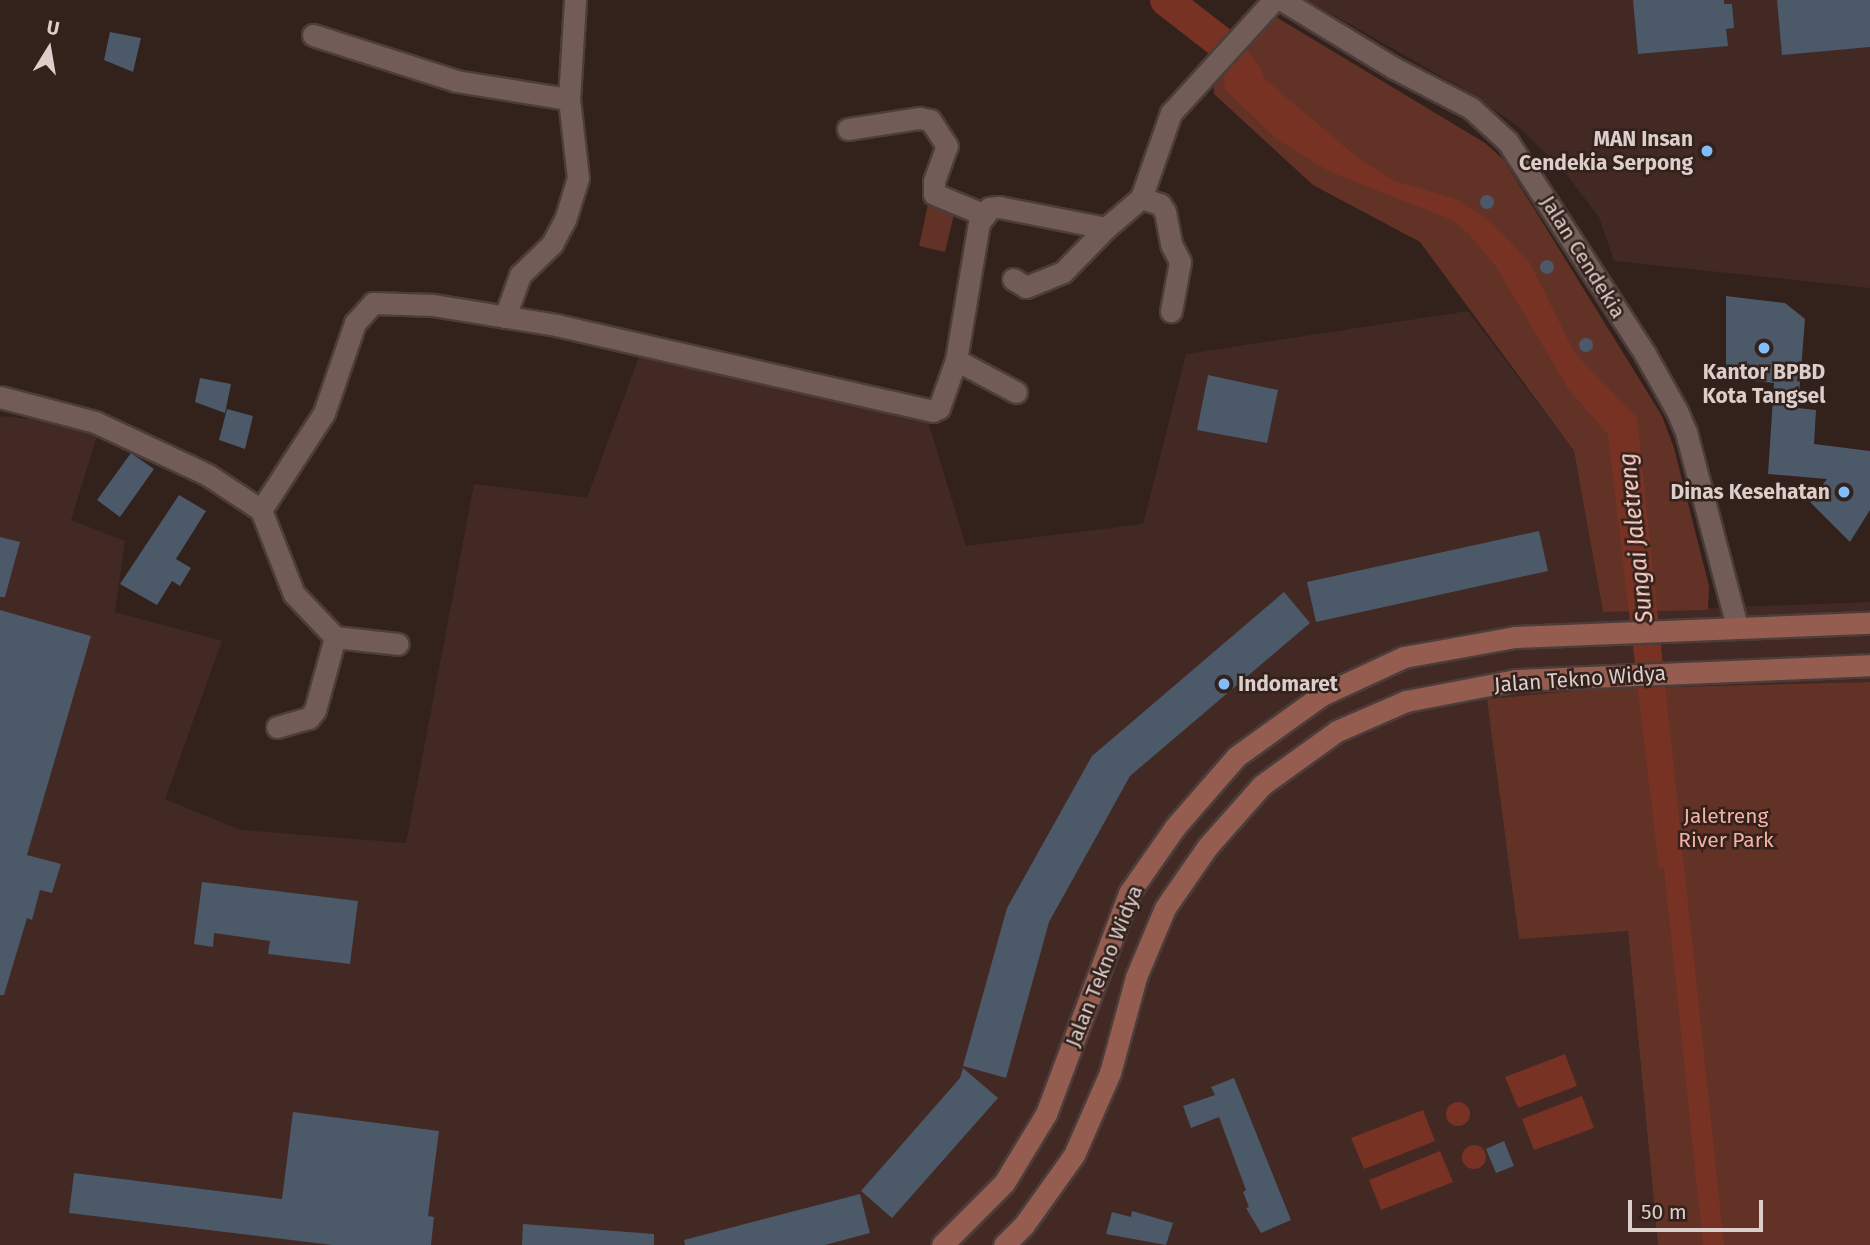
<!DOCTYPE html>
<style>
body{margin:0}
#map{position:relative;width:1870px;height:1245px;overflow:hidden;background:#33211c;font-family:"Fira Sans",sans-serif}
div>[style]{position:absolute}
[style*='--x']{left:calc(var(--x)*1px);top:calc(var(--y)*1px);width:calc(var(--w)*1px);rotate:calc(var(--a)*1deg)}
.built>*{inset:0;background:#422924}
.green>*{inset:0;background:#623227}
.water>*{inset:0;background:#773223}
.round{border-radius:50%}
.river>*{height:32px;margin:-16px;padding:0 16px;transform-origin:16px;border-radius:16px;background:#773223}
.building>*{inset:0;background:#4b5968}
.roads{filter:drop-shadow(2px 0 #4c3d3a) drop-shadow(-2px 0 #4c3d3a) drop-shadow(0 2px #4c3d3a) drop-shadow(0 -2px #4c3d3a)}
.street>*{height:21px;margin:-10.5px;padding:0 10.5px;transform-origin:10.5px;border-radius:10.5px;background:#715c57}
.secondary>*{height:21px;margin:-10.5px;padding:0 10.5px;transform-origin:10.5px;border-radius:10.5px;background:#955d50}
.dots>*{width:19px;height:19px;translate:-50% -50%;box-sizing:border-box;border:4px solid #33211c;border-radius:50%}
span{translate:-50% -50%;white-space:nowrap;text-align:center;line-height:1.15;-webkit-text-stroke:5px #33211c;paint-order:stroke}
.poi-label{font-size:21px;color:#dbcecb;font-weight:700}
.right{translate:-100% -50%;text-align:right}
.left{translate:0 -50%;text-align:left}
.street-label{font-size:21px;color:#dbcecb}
.park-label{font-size:21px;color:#f3b2a3}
.water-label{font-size:23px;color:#fed2c7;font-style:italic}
.north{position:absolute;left:14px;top:14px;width:70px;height:70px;-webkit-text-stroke:5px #33211c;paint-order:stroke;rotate:11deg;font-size:19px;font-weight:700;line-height:28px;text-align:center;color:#dbcecb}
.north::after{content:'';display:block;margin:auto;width:24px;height:32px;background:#dbcecb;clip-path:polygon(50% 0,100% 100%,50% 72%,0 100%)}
.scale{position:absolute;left:1628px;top:1200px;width:135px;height:32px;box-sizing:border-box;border:4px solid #dbcecb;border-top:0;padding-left:9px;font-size:21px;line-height:24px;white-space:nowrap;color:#dbcecb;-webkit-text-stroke:5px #33211c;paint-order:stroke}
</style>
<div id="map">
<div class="built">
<i style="clip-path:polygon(1307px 0,1870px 0,1870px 288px,1614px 261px,1599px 217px,1566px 174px,1520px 128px,1469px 92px)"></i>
<i style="clip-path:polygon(1468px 311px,1574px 451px,1603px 612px,1870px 602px,1870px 682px,1595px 689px,1488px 699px,1628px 931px,1658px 1245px,0 1245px,0 416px,100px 426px,71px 520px,125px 541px,115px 612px,222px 641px,165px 799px,240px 830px,406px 843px,474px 484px,587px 498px,640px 354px,927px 418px,966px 546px,1143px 524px,1186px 354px)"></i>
</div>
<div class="green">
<i style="clip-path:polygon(1271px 14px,1485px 143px,1504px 160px,1662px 416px,1674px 448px,1709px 586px,1708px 610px,1603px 612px,1574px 451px,1420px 242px,1313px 185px,1214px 94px,1213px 72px)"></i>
<i style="clip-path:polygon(928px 204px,955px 210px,945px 252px,919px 246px)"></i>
<i style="clip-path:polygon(1870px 682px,1870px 1245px,1658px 1245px,1628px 931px,1519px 939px,1487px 699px,1595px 689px)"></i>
</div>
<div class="water">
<i style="clip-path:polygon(1232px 39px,1252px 68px,1360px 160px,1395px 181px,1458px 200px,1492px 223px,1530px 263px,1574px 352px,1637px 418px,1724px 1245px,1703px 1245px,1664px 868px,1659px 868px,1608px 434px,1569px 390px,1495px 265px,1468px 233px,1450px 219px,1330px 172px,1275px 138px,1225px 89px,1220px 51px)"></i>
<i style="clip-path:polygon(1565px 1054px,1577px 1086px,1518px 1108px,1505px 1077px)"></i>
<i style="clip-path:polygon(1582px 1096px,1594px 1128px,1534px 1150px,1522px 1119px)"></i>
<i class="round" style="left:1446px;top:1102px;width:24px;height:24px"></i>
<i style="clip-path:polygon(1423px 1110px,1435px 1141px,1364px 1169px,1351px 1138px)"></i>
<i class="round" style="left:1462px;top:1145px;width:24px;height:24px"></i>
<i style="clip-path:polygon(1440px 1151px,1453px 1182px,1381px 1210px,1369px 1180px)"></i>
</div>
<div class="river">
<i style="--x:1166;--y:0;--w:73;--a:37.8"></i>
<i style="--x:1224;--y:45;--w:39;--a:54"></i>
</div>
<div class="building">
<i style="clip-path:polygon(1633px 0,1724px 0,1724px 4px,1732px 4px,1734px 28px,1726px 29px,1728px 46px,1638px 54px)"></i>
<i style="clip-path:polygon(1777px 0,1870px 0,1870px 47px,1782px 55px)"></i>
<i style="clip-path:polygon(110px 32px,141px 38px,133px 72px,104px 60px)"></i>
<i class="round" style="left:1480px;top:195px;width:14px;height:14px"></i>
<i class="round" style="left:1540px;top:260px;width:14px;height:14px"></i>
<i style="clip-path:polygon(1726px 296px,1785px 303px,1805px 319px,1798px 408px,1816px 410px,1814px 444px,1870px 451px,1870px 510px,1850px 542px,1810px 502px,1827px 479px,1768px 474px,1774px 383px,1726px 378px)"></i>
<i class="round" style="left:1579px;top:338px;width:14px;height:14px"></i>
<i style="clip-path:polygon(1208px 375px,1278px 390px,1267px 443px,1197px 430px)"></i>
<i style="clip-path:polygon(200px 378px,231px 384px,225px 413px,195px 402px)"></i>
<i style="clip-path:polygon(227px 409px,253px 416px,245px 449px,219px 440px)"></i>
<i style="clip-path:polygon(131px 453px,154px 469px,120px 517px,97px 500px)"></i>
<i style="clip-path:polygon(179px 495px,206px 511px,176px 559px,191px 568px,180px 586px,172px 581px,157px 605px,120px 584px)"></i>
<i style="clip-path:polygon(1539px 531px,1548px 571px,1316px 622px,1307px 582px)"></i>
<i style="clip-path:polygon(0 537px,20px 542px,5px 597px,0 597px)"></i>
<i style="clip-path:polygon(1284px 592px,1310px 623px,1130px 776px,1049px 922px,1006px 1078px,963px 1066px,1007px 908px,1092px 756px)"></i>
<i style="clip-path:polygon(0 610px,91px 636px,27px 855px,61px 864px,52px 893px,40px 890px,32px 920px,27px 918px,4px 995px,0 995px)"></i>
<i style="clip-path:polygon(202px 882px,358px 901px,350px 964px,268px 954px,270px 941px,214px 933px,213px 947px,194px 944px)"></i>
<i style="clip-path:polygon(963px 1068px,998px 1098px,892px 1218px,861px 1191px,960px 1078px)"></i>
<i style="clip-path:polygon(1234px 1078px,1291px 1220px,1261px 1233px,1246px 1208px,1249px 1207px,1243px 1192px,1246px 1190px,1219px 1117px,1191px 1128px,1183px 1106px,1215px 1095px,1211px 1087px)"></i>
<i style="clip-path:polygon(293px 1112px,439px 1131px,428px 1216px,434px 1217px,431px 1245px,332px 1245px,69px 1213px,74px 1173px,282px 1199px)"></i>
<i style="clip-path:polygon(1504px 1141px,1514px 1166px,1496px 1173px,1486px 1149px)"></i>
<i style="clip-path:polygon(860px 1194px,870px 1233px,825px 1245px,685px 1245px,684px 1240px)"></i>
<i style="clip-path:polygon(1132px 1211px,1173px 1223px,1166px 1245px,1106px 1234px,1112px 1212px,1131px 1217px)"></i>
<i style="clip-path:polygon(523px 1224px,654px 1234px,654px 1245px,522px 1245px)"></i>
</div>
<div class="roads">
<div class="street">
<i style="--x:1282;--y:0;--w:131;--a:31.3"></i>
<i style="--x:1394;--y:68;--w:87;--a:27.5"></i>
<i style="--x:1471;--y:108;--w:50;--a:42.6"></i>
<i style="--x:1508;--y:142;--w:252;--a:57.1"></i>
<i style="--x:1645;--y:354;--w:65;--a:60.7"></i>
<i style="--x:1677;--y:411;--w:23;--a:67"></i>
<i style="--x:1686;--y:432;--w:202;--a:75.3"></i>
<i style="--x:313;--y:35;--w:150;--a:17.8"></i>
<i style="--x:456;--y:81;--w:114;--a:9.1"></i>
<i style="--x:569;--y:99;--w:99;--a:-86.5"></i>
<i style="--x:1141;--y:198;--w:20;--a:18"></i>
<i style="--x:1160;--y:204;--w:9;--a:58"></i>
<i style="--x:1165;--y:212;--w:33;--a:79"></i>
<i style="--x:1171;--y:244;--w:20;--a:63"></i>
<i style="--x:1180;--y:262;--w:50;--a:100.4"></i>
<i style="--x:985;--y:215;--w:8;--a:-60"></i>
<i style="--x:989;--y:208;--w:10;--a:-6"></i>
<i style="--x:999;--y:207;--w:109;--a:11.1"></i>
<i style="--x:1106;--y:228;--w:46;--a:-40.6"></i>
<i style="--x:1141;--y:198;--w:90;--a:-70.6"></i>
<i style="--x:1171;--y:113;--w:153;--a:-47.7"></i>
<i style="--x:1013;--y:279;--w:15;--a:32"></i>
<i style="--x:1026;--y:287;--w:40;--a:-22"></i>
<i style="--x:1063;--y:272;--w:62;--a:-45.7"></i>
<i style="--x:505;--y:317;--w:45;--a:-70.3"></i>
<i style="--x:520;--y:275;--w:45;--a:-44.1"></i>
<i style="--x:552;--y:244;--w:27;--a:-62"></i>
<i style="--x:565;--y:220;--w:44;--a:-72.8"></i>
<i style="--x:578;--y:178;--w:80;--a:-96.5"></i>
<i style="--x:956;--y:360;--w:68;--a:28.1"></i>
<i style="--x:0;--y:397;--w:98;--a:14.7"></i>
<i style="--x:95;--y:422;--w:125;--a:25.1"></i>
<i style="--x:208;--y:475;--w:64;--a:33.4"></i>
<i style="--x:261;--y:510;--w:90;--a:68.6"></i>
<i style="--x:294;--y:594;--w:59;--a:46.4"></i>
<i style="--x:335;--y:637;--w:63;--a:6.3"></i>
<i style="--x:261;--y:510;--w:116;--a:-57"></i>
<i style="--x:324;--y:413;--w:95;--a:-71"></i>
<i style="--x:355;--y:323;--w:27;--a:-48"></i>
<i style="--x:373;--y:303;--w:60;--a:1.9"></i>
<i style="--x:433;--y:305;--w:125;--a:9.2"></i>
<i style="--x:556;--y:325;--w:342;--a:12.9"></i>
<i style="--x:889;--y:401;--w:45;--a:12.8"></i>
<i style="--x:933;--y:411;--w:7;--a:-27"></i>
<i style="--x:939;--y:408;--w:51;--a:-70.5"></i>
<i style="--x:956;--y:360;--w:139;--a:-80.5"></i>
<i style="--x:979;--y:223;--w:10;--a:-53"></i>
<i style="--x:985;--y:215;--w:55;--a:-157.6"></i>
<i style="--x:934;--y:194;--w:13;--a:-90"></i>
<i style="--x:934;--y:181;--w:37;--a:-70"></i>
<i style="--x:947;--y:146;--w:31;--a:-123"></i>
<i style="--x:930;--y:120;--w:11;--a:-170"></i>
<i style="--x:919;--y:118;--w:72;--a:171.2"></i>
<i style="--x:277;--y:727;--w:33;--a:-16"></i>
<i style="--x:309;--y:718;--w:10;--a:-53"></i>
<i style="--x:315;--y:710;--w:76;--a:-74.7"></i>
</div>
<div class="secondary">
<i style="--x:942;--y:1245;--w:88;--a:-45"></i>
<i style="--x:1004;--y:1183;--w:81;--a:-58.7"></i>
<i style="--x:1046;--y:1114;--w:236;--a:-69.4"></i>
<i style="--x:1129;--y:893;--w:80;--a:-55.1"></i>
<i style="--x:1175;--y:827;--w:94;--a:-48.9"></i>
<i style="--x:1237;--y:756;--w:105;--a:-35.7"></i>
<i style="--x:1322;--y:695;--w:90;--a:-24.9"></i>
<i style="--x:1404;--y:657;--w:113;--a:-10.2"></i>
<i style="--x:1515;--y:637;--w:355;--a:-2.3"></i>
<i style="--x:1004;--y:1245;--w:28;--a:-45"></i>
<i style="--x:1024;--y:1225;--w:86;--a:-54.5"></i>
<i style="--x:1074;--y:1155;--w:90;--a:-66.3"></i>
<i style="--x:1110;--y:1073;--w:99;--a:-74.8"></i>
<i style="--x:1136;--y:977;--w:75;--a:-67.2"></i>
<i style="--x:1165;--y:908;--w:75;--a:-55.3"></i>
<i style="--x:1208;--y:846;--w:81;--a:-48.5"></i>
<i style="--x:1262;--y:785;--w:92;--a:-35.8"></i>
<i style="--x:1337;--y:731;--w:75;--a:-23.5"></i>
<i style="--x:1406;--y:701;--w:112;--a:-10.8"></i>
<i style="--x:1516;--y:680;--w:354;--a:-2.4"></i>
</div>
</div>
<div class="dots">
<i style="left:1707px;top:151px;background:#80bdfa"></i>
<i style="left:1764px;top:348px;background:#80bdfa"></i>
<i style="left:1844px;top:492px;background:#80bdfa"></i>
<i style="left:1224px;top:684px;background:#80bdfa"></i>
</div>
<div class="poi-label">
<span class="right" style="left:1693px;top:151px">MAN Insan<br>Cendekia Serpong</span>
<span style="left:1764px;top:384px">Kantor BPBD<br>Kota Tangsel</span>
<span class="right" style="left:1830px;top:492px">Dinas Kesehatan</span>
<span class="left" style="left:1238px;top:684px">Indomaret</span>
</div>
<div class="street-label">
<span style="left:1583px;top:257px;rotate:58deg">Jalan Cendekia</span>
<span style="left:1580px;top:679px;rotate:-4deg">Jalan Tekno Widya</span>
<span style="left:1104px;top:966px;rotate:-68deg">Jalan Tekno Widya</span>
</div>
<div class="park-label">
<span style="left:1726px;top:828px">Jaletreng<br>River Park</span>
</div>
<div class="water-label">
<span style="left:1636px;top:538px;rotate:-96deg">Sungai Jaletreng</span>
</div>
<div class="north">U</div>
<div class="scale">50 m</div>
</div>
